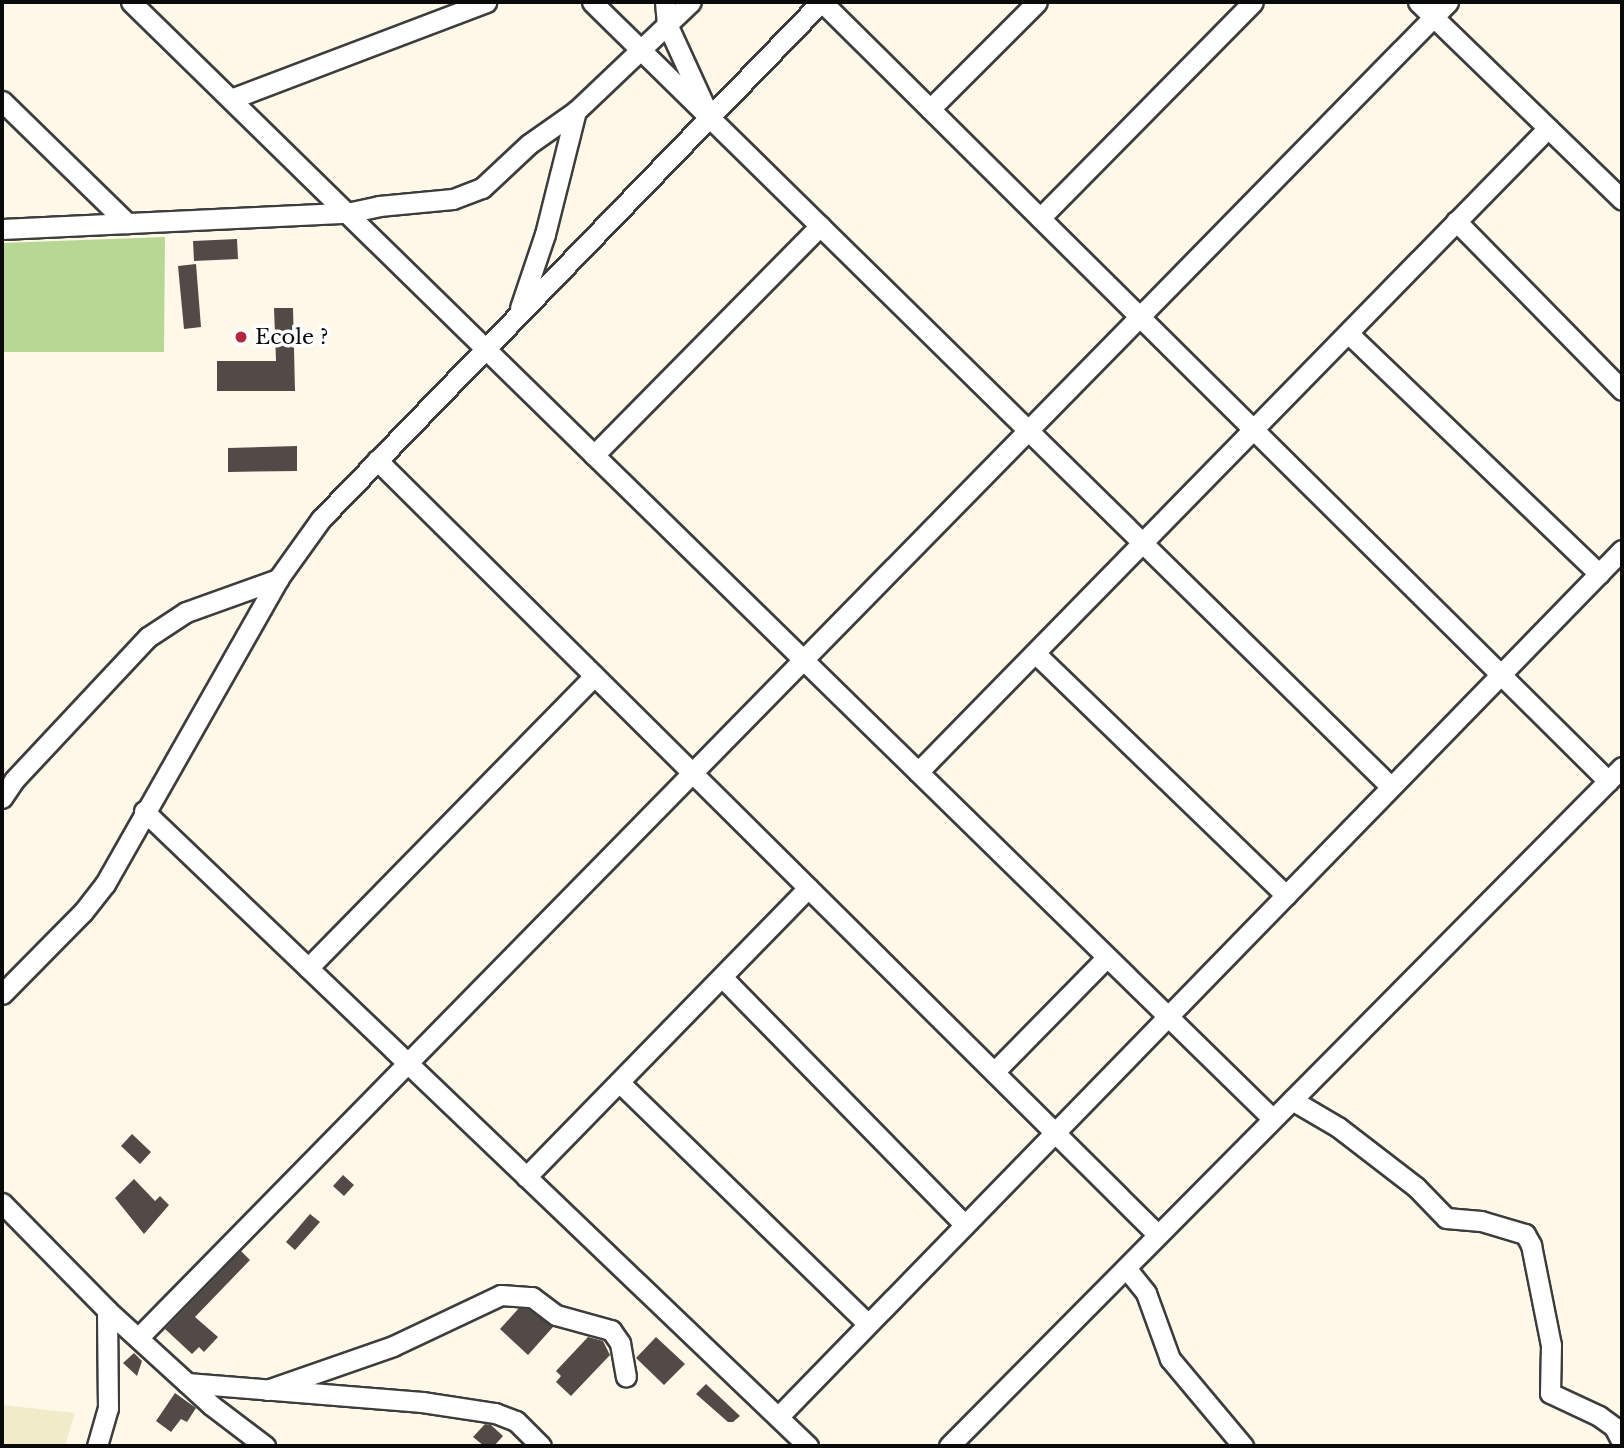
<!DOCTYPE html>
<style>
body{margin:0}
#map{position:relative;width:1624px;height:1448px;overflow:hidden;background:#fef8e8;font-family:"Libre Baskerville",serif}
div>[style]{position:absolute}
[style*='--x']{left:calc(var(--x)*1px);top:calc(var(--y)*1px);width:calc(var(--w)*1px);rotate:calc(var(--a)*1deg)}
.farmland>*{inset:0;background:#f2ebca}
.forest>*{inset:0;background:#b8d694}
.building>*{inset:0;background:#524a47}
.roads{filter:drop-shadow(2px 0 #3d3d3d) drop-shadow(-2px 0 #3d3d3d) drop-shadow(0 2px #3d3d3d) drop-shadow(0 -2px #3d3d3d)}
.minor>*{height:19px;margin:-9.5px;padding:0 9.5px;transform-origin:9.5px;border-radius:9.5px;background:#fff}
.dots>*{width:19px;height:19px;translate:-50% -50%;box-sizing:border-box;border:4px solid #fff;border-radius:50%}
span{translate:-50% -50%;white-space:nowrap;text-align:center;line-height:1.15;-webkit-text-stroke:7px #fff;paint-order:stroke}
.poi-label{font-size:21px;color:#0a0a0a}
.left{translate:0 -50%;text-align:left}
.frame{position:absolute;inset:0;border:4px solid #0a0a0a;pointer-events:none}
</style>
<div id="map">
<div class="farmland">
<i style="clip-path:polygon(2px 1405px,75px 1413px,65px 1446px,2px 1446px)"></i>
</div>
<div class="forest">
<i style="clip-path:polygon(165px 237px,164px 352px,2px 352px,2px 243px)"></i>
</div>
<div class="building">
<i style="clip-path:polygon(237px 239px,238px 259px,194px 261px,193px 241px)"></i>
<i style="clip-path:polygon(196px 264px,201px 327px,184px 329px,178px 266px)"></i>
<i style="clip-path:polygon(274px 308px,293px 308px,295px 391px,217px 391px,217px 361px,276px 361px)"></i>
<i style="clip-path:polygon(297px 446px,297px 471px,228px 472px,228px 448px)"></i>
<i style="clip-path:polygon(132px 1134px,151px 1152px,140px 1164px,121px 1146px)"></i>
<i style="clip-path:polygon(343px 1175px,354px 1185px,344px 1196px,333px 1186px)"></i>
<i style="clip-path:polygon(134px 1179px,155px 1201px,160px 1196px,169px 1205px,144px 1234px,115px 1198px)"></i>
<i style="clip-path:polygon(310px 1214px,320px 1222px,295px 1250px,286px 1242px)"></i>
<i style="clip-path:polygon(241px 1251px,250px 1260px,195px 1317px,218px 1337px,204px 1352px,199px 1347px,192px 1354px,165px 1329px)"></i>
<i style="clip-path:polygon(519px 1308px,528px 1309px,553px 1327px,528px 1355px,500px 1329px)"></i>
<i style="clip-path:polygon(588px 1337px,603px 1341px,610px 1355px,571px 1396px,556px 1382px,561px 1376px,556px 1371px)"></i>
<i style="clip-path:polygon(656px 1337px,685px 1364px,664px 1385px,636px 1358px)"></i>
<i style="clip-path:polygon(134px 1353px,142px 1361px,137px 1376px,123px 1363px)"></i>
<i style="clip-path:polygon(706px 1384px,740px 1416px,733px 1422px,728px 1422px,696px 1394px)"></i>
<i style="clip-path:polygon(175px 1393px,196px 1408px,187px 1422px,181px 1419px,171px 1432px,156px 1421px)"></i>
<i style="clip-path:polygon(485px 1424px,491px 1425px,503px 1436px,494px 1446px,484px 1446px,473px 1437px)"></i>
</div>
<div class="roads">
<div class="minor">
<i style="--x:131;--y:2;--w:1597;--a:44.37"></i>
<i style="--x:592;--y:2;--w:1120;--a:44.49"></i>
<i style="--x:665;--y:2;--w:22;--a:85"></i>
<i style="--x:667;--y:24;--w:89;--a:65.4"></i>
<i style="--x:822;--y:2;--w:1107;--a:44.74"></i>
<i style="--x:1418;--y:2;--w:284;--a:44.1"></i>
<i style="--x:231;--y:99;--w:273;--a:-20.8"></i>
<i style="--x:2;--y:101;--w:175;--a:44.3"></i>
<i style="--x:930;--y:109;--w:151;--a:-45"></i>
<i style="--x:1040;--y:218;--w:303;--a:-45.4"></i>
<i style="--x:1456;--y:221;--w:237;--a:45.5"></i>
<i style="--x:2;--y:229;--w:345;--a:-2.7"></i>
<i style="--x:347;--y:213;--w:33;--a:-12"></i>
<i style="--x:379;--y:206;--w:74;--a:-5.4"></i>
<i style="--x:453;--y:199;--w:31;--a:-21"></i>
<i style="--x:482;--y:188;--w:64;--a:-43.1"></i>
<i style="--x:529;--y:144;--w:57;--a:-35.1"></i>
<i style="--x:576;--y:111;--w:158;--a:-43.5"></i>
<i style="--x:520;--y:308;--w:78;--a:-71.3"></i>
<i style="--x:545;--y:234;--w:127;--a:-75.9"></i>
<i style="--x:1348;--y:333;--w:348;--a:43.8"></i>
<i style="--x:594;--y:455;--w:322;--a:-45.4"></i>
<i style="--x:377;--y:460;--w:1100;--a:44.78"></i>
<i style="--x:1035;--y:653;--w:349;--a:44"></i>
<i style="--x:918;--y:772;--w:901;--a:-45.63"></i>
<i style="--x:2;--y:798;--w:22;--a:-56"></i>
<i style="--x:14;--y:780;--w:196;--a:-46.9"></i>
<i style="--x:148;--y:637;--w:45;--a:-33.3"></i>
<i style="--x:186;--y:612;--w:98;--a:-19.7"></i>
<i style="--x:144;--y:811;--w:919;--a:43.72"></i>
<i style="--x:308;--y:968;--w:409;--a:-45.6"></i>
<i style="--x:722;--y:977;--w:347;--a:45.6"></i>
<i style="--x:2;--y:994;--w:115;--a:-45.4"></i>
<i style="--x:83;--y:912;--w:36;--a:-52"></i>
<i style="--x:105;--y:884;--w:351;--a:-60.4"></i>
<i style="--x:278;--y:579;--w:74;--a:-54.4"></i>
<i style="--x:321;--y:519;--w:719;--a:-45.96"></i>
<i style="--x:994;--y:1072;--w:161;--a:-45.5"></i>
<i style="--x:619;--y:1082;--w:347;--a:44.2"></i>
<i style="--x:1292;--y:1100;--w:53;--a:30.4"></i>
<i style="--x:1338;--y:1127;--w:98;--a:37.6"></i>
<i style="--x:1416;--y:1187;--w:43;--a:45.9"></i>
<i style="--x:1446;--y:1218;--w:35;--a:5"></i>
<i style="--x:1481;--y:1221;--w:46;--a:16.5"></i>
<i style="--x:1525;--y:1234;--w:13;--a:61"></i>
<i style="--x:1531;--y:1245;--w:102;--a:78.7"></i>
<i style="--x:1551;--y:1345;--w:48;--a:91.2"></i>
<i style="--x:1550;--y:1393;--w:54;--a:25.1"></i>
<i style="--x:1599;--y:1416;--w:19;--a:36"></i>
<i style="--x:1614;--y:1427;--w:17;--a:62"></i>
<i style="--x:526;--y:1177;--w:404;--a:-45.7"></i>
<i style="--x:2;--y:1203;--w:150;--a:45.5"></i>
<i style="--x:107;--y:1310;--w:141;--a:42.4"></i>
<i style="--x:211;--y:1405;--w:68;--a:37.2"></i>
<i style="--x:1126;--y:1268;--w:32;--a:51"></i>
<i style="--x:1146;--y:1293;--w:70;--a:70"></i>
<i style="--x:1170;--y:1359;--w:114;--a:50"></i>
<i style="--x:138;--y:1338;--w:1871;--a:-45.56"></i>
<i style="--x:187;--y:1383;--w:236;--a:4.6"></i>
<i style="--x:422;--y:1402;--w:74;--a:8.6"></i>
<i style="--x:495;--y:1413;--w:22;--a:21"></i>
<i style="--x:516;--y:1421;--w:35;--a:45"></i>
<i style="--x:267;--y:1390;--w:133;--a:-19.2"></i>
<i style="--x:393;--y:1346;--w:119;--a:-25.3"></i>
<i style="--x:501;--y:1295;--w:31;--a:4"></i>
<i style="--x:532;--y:1297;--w:30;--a:37"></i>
<i style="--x:556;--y:1315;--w:57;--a:15.3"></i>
<i style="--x:611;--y:1330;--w:16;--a:55"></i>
<i style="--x:620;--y:1343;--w:34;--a:80"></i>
<i style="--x:778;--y:1417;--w:1210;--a:-45.77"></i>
<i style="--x:97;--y:1446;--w:40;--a:-74"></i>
<i style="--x:108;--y:1408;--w:98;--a:-90.6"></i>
<i style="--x:949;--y:1446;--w:956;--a:-45.25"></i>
</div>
</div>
<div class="dots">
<i style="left:241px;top:337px;background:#b3283d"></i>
</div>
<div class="poi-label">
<span class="left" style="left:255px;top:337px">Ecole ?</span>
</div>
<div class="frame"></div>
</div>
